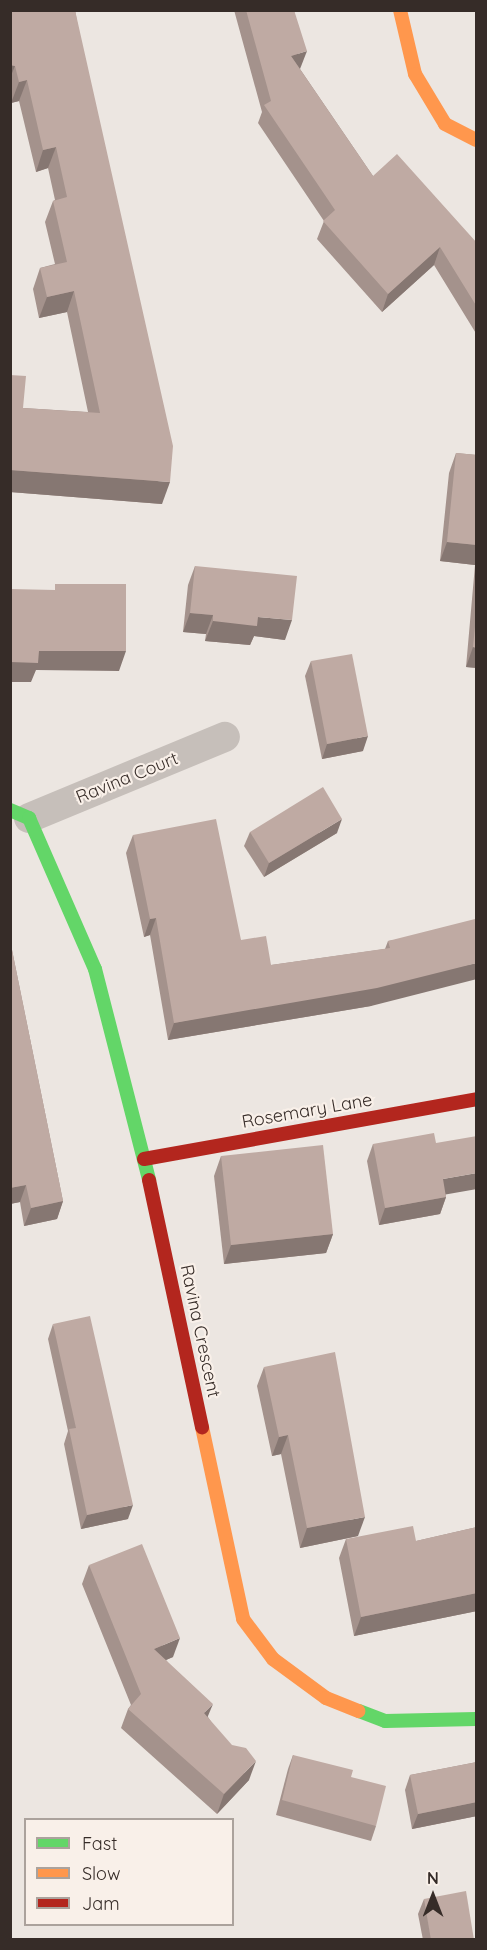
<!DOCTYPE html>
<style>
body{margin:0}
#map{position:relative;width:487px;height:1950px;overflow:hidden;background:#ece6e1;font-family:Quicksand,sans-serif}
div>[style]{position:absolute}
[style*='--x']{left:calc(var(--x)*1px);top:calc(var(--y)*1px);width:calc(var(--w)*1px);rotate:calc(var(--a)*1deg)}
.street>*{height:30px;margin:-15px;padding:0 15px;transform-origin:15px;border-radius:15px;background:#c6bfba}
.fast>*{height:14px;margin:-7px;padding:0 7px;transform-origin:7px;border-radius:7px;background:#63d668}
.slow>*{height:14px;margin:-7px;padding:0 7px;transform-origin:7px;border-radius:7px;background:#ff974d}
.jam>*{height:14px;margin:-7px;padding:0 7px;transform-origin:7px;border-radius:7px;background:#b3261e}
.wall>*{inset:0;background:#a4928c}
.shaded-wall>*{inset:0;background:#867772}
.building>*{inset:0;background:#bfaaa3}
span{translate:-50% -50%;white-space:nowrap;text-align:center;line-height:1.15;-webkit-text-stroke:4.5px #f9f0e9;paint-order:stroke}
.street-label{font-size:18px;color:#362c28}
.frame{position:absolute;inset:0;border:12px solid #362c28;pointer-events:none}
.legend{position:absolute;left:24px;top:1818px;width:210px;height:108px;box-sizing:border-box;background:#f9f0e9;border:2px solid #aba29c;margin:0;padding:8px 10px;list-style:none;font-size:18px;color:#362c28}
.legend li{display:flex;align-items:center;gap:12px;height:30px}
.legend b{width:30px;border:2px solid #aba29c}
.north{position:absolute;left:403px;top:1866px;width:60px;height:60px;-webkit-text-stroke:4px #f9f0e9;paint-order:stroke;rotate:0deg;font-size:16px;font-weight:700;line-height:24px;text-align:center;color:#362c28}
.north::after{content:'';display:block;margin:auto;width:21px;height:27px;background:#362c28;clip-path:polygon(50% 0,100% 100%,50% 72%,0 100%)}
</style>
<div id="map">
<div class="street">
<i style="--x:29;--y:818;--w:212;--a:-22.5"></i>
</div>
<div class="fast">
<i style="--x:10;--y:810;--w:21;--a:23"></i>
<i style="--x:29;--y:818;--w:165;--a:66.4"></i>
<i style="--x:95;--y:969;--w:218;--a:75.6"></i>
<i style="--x:359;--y:1711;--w:28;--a:21"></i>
<i style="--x:385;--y:1721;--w:91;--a:-1.3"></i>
</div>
<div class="slow">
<i style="--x:400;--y:10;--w:66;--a:76.8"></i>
<i style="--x:415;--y:74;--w:58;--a:59"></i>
<i style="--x:445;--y:124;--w:35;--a:27"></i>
<i style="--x:202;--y:1427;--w:196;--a:77.9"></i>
<i style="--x:243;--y:1619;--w:50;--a:53.1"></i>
<i style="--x:273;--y:1659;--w:66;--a:36.3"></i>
<i style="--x:326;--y:1698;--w:35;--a:22"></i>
</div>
<div class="jam">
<i style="--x:144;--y:1159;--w:337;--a:-10.2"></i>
<i style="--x:149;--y:1180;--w:253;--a:77.9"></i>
</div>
<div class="wall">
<i style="clip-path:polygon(10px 10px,75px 10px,162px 504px,10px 492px,10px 375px,23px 408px,88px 412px,67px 312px,39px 318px,33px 289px,40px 268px,55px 264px,45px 222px,53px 201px,55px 200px,48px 168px,36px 172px,19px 101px,11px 103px,10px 101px)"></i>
<i style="clip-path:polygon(234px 10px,294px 10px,300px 69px,373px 176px,477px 243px,477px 335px,434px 265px,382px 312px,317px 239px,324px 221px,258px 123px,262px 112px)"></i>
<i style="clip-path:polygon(456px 453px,477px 455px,477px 668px,466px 667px,475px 565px,440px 561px,449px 473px)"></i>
<i style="clip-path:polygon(195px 566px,285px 640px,254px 636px,250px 645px,205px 641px,206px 634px,183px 632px,188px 585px)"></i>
<i style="clip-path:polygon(311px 661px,363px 751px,322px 759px,305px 676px)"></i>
<i style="clip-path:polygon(250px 832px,337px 833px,264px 877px,244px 846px)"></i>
<i style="clip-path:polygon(133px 835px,241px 940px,271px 965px,385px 949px,388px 941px,477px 927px,371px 1006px,168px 1040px,150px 935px,144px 937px,126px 853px)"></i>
<i style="clip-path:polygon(10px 940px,63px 1201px,57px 1219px,24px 1226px,20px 1202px,10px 1204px)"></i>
<i style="clip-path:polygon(436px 1143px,446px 1197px,440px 1214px,379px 1225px,367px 1161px,373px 1144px)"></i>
<i style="clip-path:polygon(221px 1156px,333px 1234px,326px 1253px,224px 1264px,214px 1176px)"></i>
<i style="clip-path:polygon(53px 1324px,128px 1519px,81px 1529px,64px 1444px,68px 1431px,48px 1339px)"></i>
<i style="clip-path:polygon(264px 1367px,358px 1536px,300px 1548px,281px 1454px,272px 1456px,257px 1386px)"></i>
<i style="clip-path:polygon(477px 1527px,477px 1611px,354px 1636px,339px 1558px,346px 1539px,416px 1541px)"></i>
<i style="clip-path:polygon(89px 1565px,173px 1657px,166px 1660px,208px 1717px,249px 1780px,217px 1814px,121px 1728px,128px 1709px,131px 1705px,82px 1584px)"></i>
<i style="clip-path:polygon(293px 1755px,376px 1826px,371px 1841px,276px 1815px,288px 1769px)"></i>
<i style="clip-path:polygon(477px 1762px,477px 1816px,412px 1829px,405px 1790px,410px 1775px)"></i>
<i style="clip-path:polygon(424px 1899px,474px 1940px,423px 1940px,418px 1914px)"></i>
</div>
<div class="shaded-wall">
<i style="clip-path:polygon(307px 51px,300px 69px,291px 56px)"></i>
<i style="clip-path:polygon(10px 65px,15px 66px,10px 78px)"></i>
<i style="clip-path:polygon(27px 80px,19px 101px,11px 103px,19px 82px)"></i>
<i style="clip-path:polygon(56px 147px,48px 168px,36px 172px,43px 150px)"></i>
<i style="clip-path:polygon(440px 247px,434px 265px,382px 312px,388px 294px)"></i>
<i style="clip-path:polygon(74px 291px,67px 312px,39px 318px,47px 297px)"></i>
<i style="clip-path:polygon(10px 470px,170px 482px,162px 504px,10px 492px)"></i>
<i style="clip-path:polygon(447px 542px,477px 545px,477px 561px,475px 565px,440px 561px)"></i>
<i style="clip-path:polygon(190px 613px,213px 615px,206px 634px,183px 632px)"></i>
<i style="clip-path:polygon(258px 617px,292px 620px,285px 640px,254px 636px,250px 645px,205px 641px,213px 621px)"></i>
<i style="clip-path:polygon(473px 647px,477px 648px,477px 668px,466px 667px)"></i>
<i style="clip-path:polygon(39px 651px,126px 651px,119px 671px,36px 670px,31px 682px,10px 682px,10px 662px)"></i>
<i style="clip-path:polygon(368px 736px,363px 751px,322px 759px,327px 744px)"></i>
<i style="clip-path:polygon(342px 819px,337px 833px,264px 877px,269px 863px)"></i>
<i style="clip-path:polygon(156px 918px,150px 935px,144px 937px,150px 919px)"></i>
<i style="clip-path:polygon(477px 963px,477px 979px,371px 1006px,168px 1040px,174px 1023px)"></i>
<i style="clip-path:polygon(477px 1173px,477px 1189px,437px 1196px,443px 1179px)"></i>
<i style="clip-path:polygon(26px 1185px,20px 1202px,10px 1204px,10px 1188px)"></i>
<i style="clip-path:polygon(446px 1197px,440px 1214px,379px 1225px,385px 1208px)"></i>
<i style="clip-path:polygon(63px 1201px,57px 1219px,24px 1226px,31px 1208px)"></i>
<i style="clip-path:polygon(333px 1234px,326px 1253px,224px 1264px,231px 1245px)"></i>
<i style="clip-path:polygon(288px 1435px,281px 1454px,272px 1456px,279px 1437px)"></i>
<i style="clip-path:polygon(133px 1505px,128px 1519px,81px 1529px,87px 1515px)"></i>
<i style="clip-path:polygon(365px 1517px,358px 1536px,300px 1548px,307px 1528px)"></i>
<i style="clip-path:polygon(477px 1593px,477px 1611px,354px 1636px,361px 1617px)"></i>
<i style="clip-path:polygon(180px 1638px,173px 1657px,147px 1668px,154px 1649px)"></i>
<i style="clip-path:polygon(213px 1704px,205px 1723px,204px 1713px)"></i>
<i style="clip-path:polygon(256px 1761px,249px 1780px,217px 1814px,224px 1794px)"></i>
<i style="clip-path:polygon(477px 1802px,477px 1816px,412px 1829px,418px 1814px)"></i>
</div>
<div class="building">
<i style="clip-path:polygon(10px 10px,75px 10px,173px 446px,170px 482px,10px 470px,10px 375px,26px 376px,23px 408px,100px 413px,74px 291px,47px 297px,40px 268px,67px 262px,53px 201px,67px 197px,56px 147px,43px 150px,27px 80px,19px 82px,15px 66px,10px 65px)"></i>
<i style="clip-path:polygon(246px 10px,294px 10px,307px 51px,291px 56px,373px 176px,397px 154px,477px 243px,477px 307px,440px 247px,388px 294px,323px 221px,335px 210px,264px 105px,271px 101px)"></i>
<i style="clip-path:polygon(456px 453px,477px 455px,477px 545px,447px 542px)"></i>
<i style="clip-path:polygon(195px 566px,297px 576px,292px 620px,258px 617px,257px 626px,213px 621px,213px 615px,190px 613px)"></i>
<i style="clip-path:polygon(55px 584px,126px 584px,126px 651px,39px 651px,38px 663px,10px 662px,10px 589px,55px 590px)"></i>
<i style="clip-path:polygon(477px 607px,477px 648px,473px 647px)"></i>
<i style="clip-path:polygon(352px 654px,368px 736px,327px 744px,311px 661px)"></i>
<i style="clip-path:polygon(323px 787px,342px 819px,269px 863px,250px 832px)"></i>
<i style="clip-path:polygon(216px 819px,241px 940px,266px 936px,271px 965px,390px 948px,388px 941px,475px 919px,477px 927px,477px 963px,377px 988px,174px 1023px,156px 918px,150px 919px,133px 835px)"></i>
<i style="clip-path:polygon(10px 940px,63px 1201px,31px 1208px,26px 1185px,10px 1188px)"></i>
<i style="clip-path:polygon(434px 1133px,436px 1143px,477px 1136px,477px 1173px,443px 1179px,446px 1197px,385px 1208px,373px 1144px)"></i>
<i style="clip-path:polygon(323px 1145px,333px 1234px,231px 1245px,221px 1156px)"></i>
<i style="clip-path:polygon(90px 1316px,133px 1505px,87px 1515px,69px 1429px,76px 1428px,53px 1324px)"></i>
<i style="clip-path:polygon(335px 1352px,365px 1517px,307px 1528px,288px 1435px,279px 1437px,264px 1367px)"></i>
<i style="clip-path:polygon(413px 1526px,416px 1541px,477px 1527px,477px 1593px,361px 1617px,346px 1539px)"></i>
<i style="clip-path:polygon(142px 1544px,180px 1638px,154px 1649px,213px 1704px,204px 1713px,232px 1745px,246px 1748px,256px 1761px,224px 1794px,128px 1709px,141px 1694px,89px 1565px)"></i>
<i style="clip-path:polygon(293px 1755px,353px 1770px,351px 1777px,386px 1786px,376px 1826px,282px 1800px)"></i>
<i style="clip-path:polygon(477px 1762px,477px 1802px,418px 1814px,410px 1775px)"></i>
<i style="clip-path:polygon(466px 1891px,474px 1940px,431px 1940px,424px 1899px)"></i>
</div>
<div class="street-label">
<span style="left:127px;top:778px;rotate:-22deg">Ravina Court</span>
<span style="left:307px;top:1111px;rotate:-10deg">Rosemary Lane</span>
<span style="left:200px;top:1331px;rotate:78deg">Ravina Crescent</span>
</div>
<div class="frame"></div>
<ul class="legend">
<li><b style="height:8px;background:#63d668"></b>Fast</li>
<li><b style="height:8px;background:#ff974d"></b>Slow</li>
<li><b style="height:8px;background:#b3261e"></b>Jam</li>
</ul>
<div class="north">N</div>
</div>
